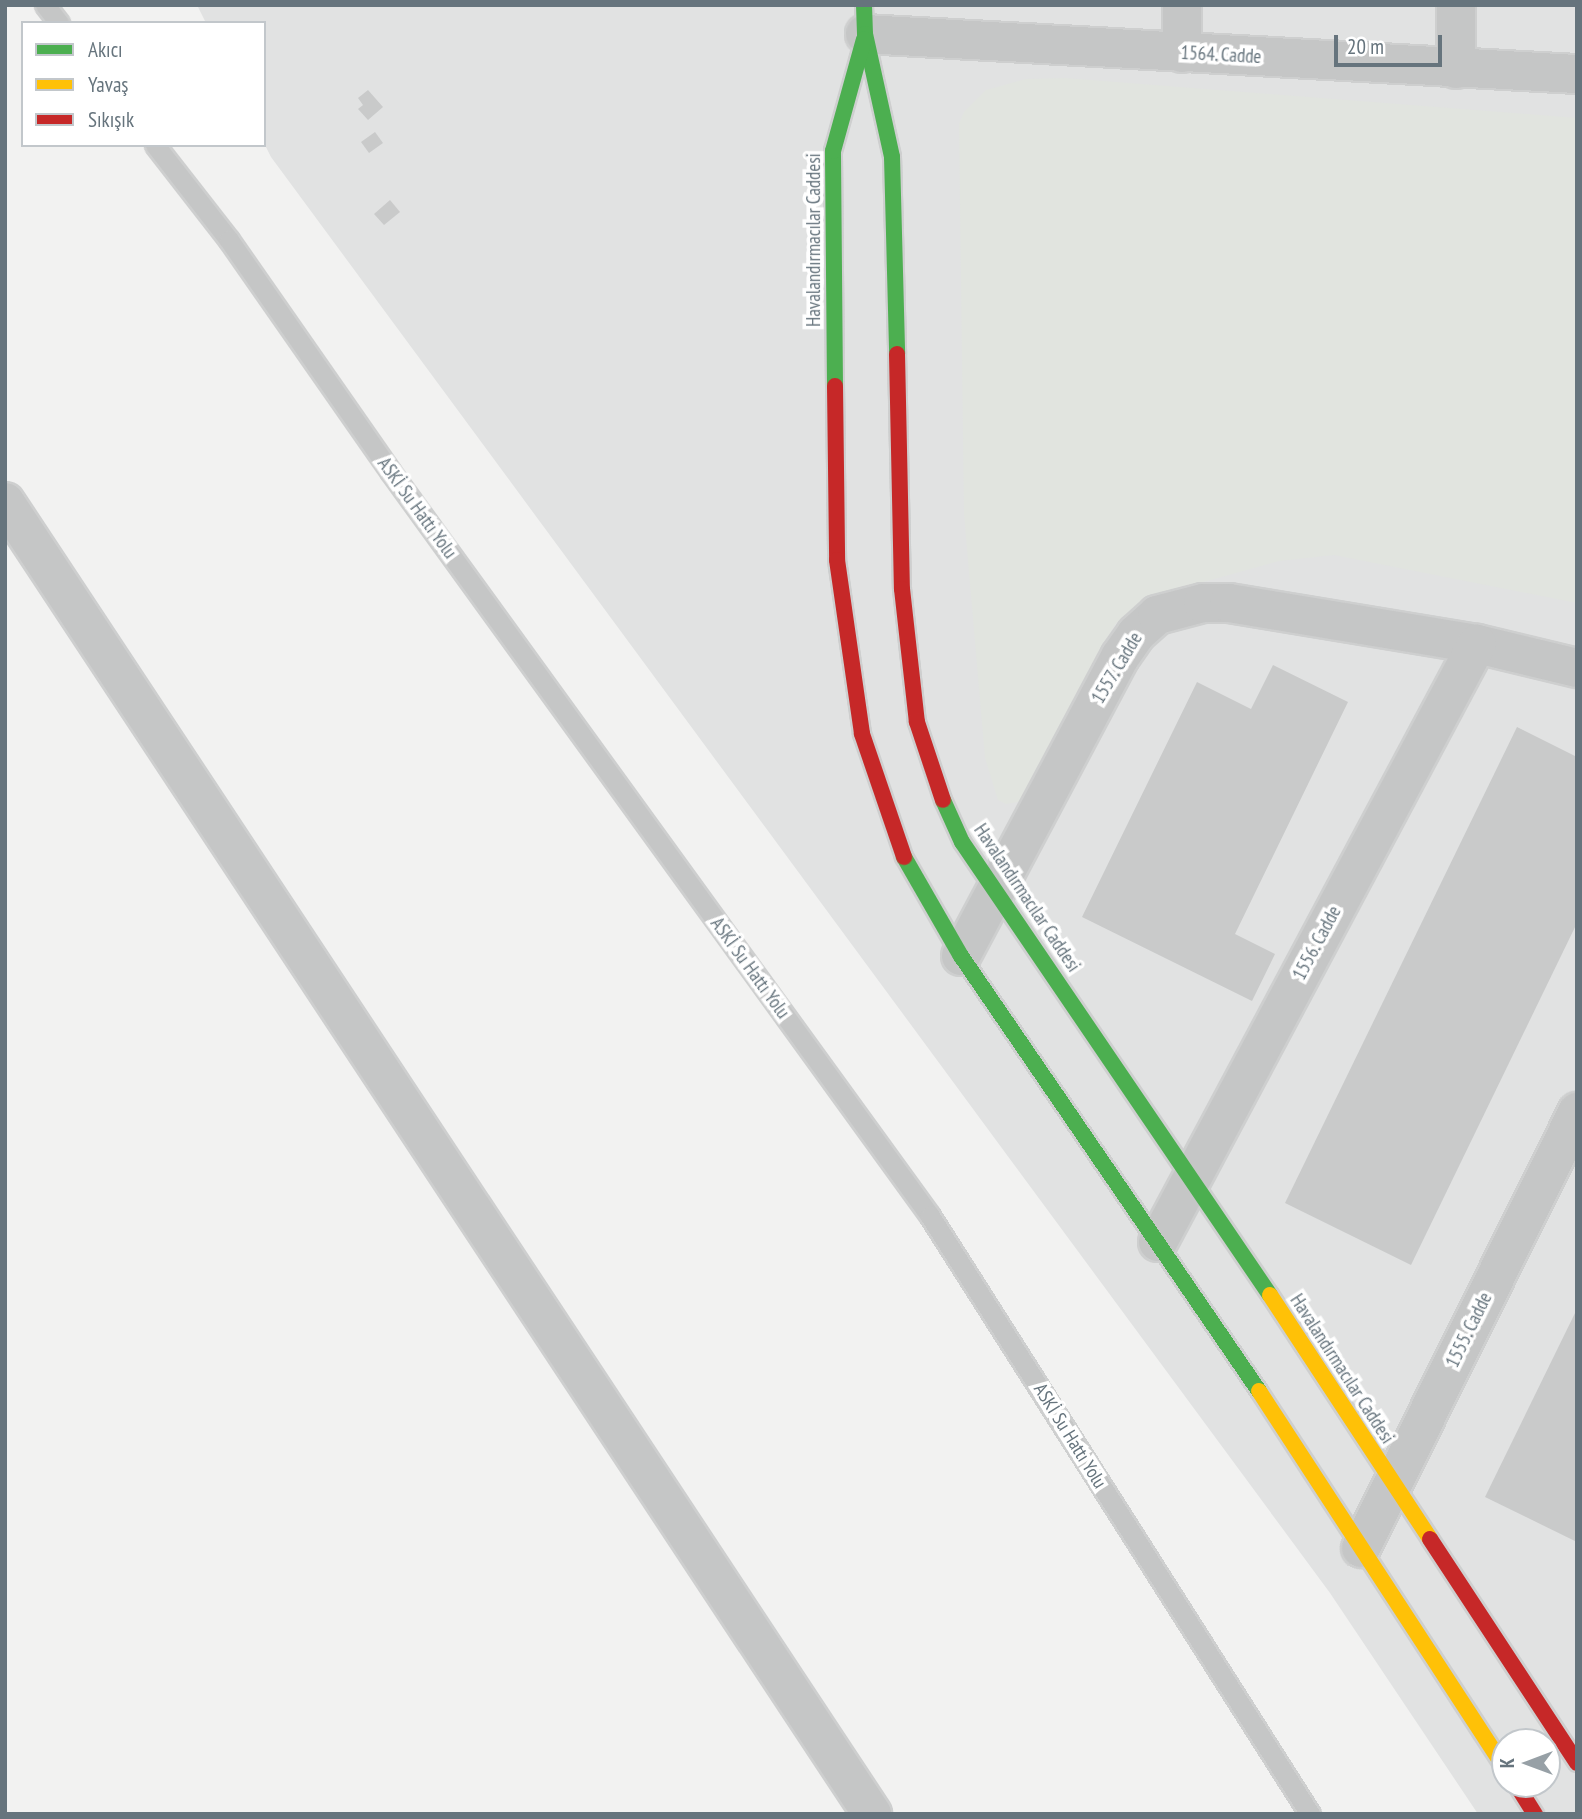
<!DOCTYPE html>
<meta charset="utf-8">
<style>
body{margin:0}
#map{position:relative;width:1582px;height:1819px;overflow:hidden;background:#f2f2f1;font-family:"PT Sans Narrow",sans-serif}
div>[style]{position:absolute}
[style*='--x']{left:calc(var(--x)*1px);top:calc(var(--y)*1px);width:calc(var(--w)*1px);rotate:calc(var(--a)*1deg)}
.built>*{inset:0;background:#e1e2e2}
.green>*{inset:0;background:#e1e4df}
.building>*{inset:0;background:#c9caca}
.roads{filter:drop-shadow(2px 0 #cecfcf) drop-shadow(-2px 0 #cecfcf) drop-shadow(0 2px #cecfcf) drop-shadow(0 -2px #cecfcf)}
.lane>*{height:19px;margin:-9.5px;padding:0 9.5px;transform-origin:9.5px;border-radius:9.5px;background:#c5c6c6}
.street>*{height:38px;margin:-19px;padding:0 19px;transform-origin:19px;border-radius:19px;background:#c5c6c6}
.fast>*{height:16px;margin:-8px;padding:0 8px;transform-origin:8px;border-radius:8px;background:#4caf50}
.slow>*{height:16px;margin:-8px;padding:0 8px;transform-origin:8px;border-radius:8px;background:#ffc107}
.jam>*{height:16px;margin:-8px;padding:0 8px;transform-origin:8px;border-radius:8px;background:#c62828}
span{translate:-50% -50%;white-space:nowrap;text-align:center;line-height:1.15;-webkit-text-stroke:7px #fff;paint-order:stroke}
.street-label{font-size:19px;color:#66747d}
.frame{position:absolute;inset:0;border:7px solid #66747d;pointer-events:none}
.legend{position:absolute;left:21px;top:21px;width:245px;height:126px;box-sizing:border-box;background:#fff;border:2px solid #c2c7cb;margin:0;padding:9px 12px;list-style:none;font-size:21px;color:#66747d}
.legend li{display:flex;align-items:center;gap:14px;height:35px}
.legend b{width:35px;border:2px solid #c2c7cb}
.north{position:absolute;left:1491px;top:1728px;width:70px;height:70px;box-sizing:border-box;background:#fff;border:2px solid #c2c7cb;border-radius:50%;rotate:270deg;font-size:19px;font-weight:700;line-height:28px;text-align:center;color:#66747d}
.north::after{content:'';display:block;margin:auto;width:24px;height:32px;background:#97a0a6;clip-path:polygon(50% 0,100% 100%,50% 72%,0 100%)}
.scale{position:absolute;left:1334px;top:35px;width:108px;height:32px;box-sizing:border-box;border:4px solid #66747d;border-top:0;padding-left:9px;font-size:21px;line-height:24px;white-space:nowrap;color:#66747d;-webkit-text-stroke:5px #fff;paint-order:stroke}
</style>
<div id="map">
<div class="built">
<i style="clip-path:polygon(evenodd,197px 5px,1577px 5px,1577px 1814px,1478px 1814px,1330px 1593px,271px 157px,264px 143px,264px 23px,206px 23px,197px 5px,1505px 1742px,1547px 1742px,1547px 1784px,1505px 1784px,1505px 1742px)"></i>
</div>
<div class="green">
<i style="clip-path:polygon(1065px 78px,1577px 118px,1577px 603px,1334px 555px,1279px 561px,1146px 598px,1116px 623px,1100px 650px,1024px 801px,1006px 804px,998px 800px,985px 758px,964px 514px,959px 124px,964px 112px,986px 90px,1026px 79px)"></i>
</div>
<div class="building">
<i style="clip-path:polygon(368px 90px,383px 107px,368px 120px,358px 109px,363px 105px,358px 98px)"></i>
<i style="clip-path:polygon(375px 132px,383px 143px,369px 153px,361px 142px)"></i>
<i style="clip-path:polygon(390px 200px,400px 212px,384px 225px,374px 214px)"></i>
<i style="clip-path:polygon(1273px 665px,1348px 702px,1235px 934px,1275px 954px,1252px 1001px,1082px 917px,1197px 682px,1251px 709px)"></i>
<i style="clip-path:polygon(1517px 727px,1577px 757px,1577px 923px,1411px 1265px,1285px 1203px)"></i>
<i style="clip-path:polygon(1577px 1309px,1577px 1542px,1485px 1497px)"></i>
</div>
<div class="roads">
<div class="lane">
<i style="--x:45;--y:5;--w:23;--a:52"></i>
<i style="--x:155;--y:145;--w:120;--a:52.1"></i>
<i style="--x:229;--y:240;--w:282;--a:55.1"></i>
<i style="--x:390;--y:471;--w:920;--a:54.06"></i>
<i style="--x:930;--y:1216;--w:709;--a:57.57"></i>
</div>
<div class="street">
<i style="--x:1182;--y:5;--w:48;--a:90"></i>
<i style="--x:865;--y:34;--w:713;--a:3.22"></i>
<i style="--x:1456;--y:69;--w:64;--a:-90"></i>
<i style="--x:5;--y:502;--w:1573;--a:56.54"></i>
<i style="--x:961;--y:956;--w:339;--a:-62"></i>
<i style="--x:1120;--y:657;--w:28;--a:-55"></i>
<i style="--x:1136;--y:634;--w:28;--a:-42"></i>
<i style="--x:1157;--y:615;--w:48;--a:-14.6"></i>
<i style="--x:1203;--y:603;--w:26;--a:0"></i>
<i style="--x:1229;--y:603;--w:251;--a:9.4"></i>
<i style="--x:1477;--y:644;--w:103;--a:13.5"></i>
<i style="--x:1158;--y:1242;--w:678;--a:-61.92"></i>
<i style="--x:1361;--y:1548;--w:487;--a:-63.6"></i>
</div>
<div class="fast">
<i style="--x:864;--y:5;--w:29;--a:88"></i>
<i style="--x:865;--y:34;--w:126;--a:77.6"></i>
<i style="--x:892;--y:157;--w:197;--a:88.5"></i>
<i style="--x:835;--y:386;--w:235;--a:-90.5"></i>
<i style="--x:833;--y:151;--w:116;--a:-74.5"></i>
<i style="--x:943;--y:800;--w:46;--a:65.7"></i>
<i style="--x:962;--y:842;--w:548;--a:55.79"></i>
<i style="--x:904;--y:857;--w:114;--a:60.1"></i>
<i style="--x:961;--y:956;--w:527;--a:55.59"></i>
</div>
<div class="slow">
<i style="--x:1270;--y:1295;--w:292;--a:56.7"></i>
<i style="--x:1259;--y:1391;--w:450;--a:56.9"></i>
</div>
<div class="jam">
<i style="--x:897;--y:354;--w:235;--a:88.8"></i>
<i style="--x:902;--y:589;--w:134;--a:83.6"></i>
<i style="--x:917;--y:722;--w:82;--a:71.6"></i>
<i style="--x:835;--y:386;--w:174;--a:89.3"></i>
<i style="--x:837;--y:560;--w:176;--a:81.8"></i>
<i style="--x:862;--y:734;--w:130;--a:71.1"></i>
<i style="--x:1430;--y:1539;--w:268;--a:56.7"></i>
<i style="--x:1516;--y:1784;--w:36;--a:58"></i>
</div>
</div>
<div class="street-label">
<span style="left:1221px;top:55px;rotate:3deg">1564. Cadde</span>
<span style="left:814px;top:240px;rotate:-90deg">Havalandırmacılar Caddesi</span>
<span style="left:417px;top:508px;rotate:54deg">ASKİ Su Hattı Yolu</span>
<span style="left:1117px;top:668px;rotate:-59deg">1557. Cadde</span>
<span style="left:1027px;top:898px;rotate:56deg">Havalandırmacılar Caddesi</span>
<span style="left:1317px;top:943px;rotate:-62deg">1556. Cadde</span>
<span style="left:750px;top:968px;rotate:54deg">ASKİ Su Hattı Yolu</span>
<span style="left:1469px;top:1330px;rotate:-64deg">1555. Cadde</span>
<span style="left:1342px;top:1369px;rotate:57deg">Havalandırmacılar Caddesi</span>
<span style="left:1070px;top:1436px;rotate:58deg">ASKİ Su Hattı Yolu</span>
</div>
<div class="frame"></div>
<ul class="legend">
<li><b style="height:9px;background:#4caf50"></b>Akıcı</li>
<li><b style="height:9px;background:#ffc107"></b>Yavaş</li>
<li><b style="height:9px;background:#c62828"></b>Sıkışık</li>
</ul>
<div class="north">K</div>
<div class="scale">20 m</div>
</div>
